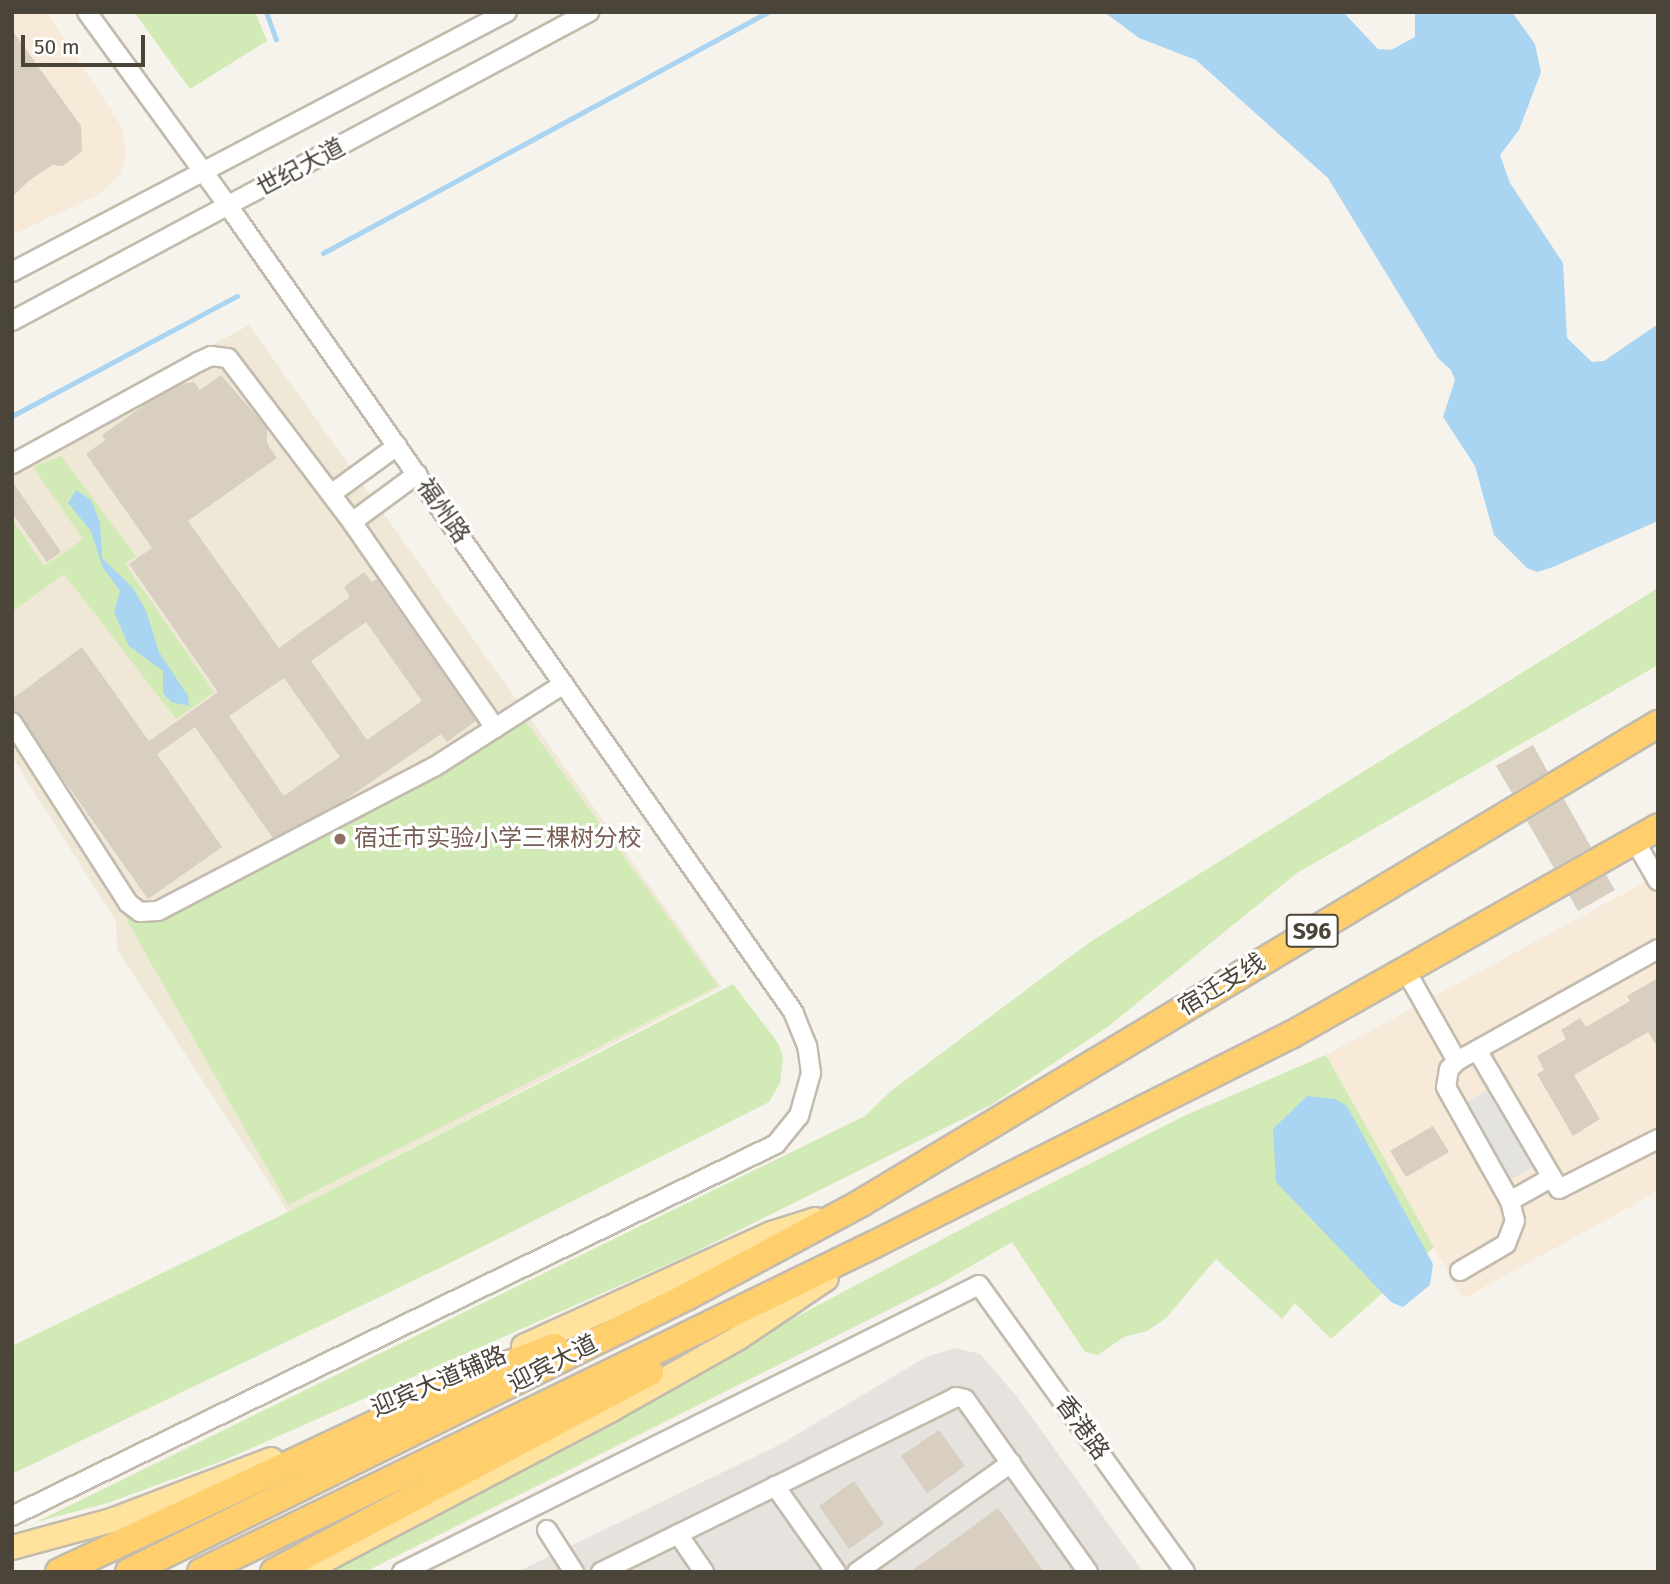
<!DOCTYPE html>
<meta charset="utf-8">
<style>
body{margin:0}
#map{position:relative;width:1670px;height:1584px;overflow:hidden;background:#f6f3ec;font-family:"Fira Sans","Noto Sans SC",sans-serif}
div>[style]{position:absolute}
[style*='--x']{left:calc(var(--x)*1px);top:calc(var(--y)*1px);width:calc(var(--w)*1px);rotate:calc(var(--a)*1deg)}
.commercial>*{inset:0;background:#f7ead8}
.industrial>*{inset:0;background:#e6e2dd}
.education>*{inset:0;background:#efe8d6}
.green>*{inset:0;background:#d2eab5}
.parking>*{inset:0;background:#e5e3e0}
.water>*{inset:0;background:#a9d4f2}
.stream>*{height:5px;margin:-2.5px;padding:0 2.5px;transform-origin:2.5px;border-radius:2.5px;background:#a9d4f2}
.building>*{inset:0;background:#d8cfc1}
.roads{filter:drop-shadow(2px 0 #c2bbae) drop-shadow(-2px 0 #c2bbae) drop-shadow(0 2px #c2bbae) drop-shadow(0 -2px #c2bbae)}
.minor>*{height:18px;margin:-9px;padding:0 9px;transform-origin:9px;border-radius:9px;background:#fff}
.major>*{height:23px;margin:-11.5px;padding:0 11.5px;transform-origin:11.5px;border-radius:11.5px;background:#ffe39c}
.highway>*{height:26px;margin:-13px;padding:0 13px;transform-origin:13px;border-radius:13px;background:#ffcf6e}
.dots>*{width:19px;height:19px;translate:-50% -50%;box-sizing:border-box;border:4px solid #fff;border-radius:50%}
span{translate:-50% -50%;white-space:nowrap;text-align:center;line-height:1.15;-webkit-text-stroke:6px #fff;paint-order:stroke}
.shield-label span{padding:2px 5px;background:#fff;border:2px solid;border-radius:5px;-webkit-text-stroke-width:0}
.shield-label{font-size:23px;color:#4b4439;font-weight:700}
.street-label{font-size:24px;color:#4b4439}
.education-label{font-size:24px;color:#785e54}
.left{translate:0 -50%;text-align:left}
.frame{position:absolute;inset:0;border:14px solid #4b4439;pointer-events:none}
.scale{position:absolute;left:21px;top:35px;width:124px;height:32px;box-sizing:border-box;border:4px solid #4b4439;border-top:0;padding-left:9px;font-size:21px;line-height:24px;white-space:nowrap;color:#4b4439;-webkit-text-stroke:5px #fff;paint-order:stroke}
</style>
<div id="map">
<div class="commercial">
<i style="clip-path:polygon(12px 12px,47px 12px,121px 126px,126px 153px,121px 174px,98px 195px,12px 235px)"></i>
<i style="clip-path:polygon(1658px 875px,1658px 1191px,1463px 1299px,1326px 1055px)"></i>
</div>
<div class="industrial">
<i style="clip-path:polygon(955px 1348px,980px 1354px,1018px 1398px,1143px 1572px,517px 1572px,781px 1444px,926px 1357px)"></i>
</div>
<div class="education">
<i style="clip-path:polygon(249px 325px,722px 987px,288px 1212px,117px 949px,116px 921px,12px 757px,12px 453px)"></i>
</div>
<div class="green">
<i style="clip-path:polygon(134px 12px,255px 12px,267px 41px,190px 89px)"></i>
<i style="clip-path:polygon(61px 456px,136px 556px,125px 564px,214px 692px,176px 719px,64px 574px,12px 612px,12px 519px,44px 566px,83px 539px,33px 467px)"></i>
<i style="clip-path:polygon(1658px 588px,1658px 665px,1297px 873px,1110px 1025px,991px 1105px,689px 1255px,222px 1461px,108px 1503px,36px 1522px,865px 1116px,891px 1091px,1090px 942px)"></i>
<i style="clip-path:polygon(526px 722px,718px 986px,288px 1205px,125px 917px,146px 923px,158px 920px,431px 777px)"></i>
<i style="clip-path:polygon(733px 984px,778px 1043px,783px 1056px,780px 1083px,769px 1102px,452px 1262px,12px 1474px,12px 1346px,288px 1212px)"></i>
<i style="clip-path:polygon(1326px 1055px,1434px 1247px,1331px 1339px,1295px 1303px,1282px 1319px,1216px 1259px,1166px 1318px,1147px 1331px,1124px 1337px,1098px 1355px,1085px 1352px,1012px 1242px,942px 1283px,365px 1572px,315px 1572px,992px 1213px,1186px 1115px)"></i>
</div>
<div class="parking">
<i style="clip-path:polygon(1491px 1088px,1535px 1166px,1508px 1181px,1465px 1103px)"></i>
</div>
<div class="water">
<i style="clip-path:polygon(1104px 12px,1343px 12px,1378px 49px,1391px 50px,1415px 37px,1415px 12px,1512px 12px,1535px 44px,1541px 72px,1519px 130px,1500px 155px,1510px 183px,1563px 263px,1567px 338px,1592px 362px,1604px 361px,1658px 324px,1658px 521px,1553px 567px,1537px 572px,1527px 568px,1494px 535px,1475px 466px,1443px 417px,1455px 380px,1451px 370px,1438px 358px,1328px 178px,1196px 60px,1139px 38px)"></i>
<i style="clip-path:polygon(76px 490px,91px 500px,100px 522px,102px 558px,133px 588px,146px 611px,159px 652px,188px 696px,189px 706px,171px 702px,163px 693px,163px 671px,129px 646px,114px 612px,120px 591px,102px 566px,91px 531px,68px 503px)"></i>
<i style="clip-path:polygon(1307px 1096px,1335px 1099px,1347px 1106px,1433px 1264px,1430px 1285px,1403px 1307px,1391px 1302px,1276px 1182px,1273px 1129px)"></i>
</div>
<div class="stream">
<i style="--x:266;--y:12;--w:29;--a:70"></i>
<i style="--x:323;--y:253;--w:506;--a:-28.44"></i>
<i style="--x:12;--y:416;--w:255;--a:-28.1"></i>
</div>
<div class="building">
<i style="clip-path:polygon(12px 30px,81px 126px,82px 151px,63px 166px,53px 165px,31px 179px,12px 197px)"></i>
<i style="clip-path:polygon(evenodd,221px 375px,267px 428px,267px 443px,277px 458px,188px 521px,279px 648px,350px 597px,344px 587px,364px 572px,372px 582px,377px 579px,476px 721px,447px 742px,441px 734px,342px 802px,273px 838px,195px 727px,157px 754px,222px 847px,148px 899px,12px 707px,12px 699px,82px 647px,149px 741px,218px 692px,129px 564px,152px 548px,86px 454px,105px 440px,102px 435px,150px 401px,181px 384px,194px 382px,200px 390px,221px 375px,366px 622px,422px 701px,367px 740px,311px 661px,366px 622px,221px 375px,284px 678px,340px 757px,284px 796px,229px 716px,284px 678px)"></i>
<i style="clip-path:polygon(12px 481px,61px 552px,47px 562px,12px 513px)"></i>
<i style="clip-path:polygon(1533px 745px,1548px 772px,1512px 793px,1496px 766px)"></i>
<i style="clip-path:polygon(1564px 799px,1591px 847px,1554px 868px,1527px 821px)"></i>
<i style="clip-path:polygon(1606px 875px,1615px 890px,1578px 911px,1569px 895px)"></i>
<i style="clip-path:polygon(1658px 978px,1658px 1048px,1648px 1032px,1574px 1075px,1600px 1119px,1573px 1136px,1537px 1074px,1544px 1070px,1537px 1056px,1566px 1039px,1561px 1030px,1580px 1018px,1586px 1027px,1630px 1001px,1627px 996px)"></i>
<i style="clip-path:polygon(1433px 1126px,1449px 1152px,1406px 1177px,1390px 1151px)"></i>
<i style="clip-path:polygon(939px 1430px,965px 1466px,927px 1493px,901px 1456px)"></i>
<i style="clip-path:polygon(854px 1481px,884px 1524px,849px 1549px,819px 1506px)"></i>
<i style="clip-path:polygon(998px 1508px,1044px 1572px,910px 1572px)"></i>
</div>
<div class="roads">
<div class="minor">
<i style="--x:12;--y:272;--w:559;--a:-27.71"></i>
<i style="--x:12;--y:321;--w:655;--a:-28.17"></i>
<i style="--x:12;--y:464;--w:212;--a:-28.7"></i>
<i style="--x:198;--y:362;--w:14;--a:-25"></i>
<i style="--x:211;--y:356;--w:17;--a:7"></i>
<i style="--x:228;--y:358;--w:206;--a:52.9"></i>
<i style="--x:352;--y:522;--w:251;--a:55.2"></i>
<i style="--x:331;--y:494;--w:82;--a:-36"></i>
<i style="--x:352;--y:522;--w:81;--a:-36.4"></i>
<i style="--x:12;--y:722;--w:215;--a:57.3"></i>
<i style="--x:128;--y:903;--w:15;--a:37"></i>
<i style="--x:140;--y:912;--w:18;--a:-3"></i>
<i style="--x:158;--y:911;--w:311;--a:-27.6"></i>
<i style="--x:434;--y:767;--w:154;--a:-32.6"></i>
<i style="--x:1635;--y:841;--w:46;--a:60.1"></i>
<i style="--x:1406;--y:971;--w:103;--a:60.5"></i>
<i style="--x:1457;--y:1061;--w:230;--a:-29.1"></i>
<i style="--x:1477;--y:1050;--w:161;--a:59.5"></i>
<i style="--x:1559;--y:1189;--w:111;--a:-26.8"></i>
<i style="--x:1457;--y:1061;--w:11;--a:135"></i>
<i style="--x:1449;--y:1069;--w:18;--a:99"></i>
<i style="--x:1446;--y:1087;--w:131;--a:60.7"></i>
<i style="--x:1510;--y:1201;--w:45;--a:-29.4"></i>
<i style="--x:1460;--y:1271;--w:53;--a:-30.4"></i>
<i style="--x:1506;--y:1244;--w:25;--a:-69"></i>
<i style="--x:1515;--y:1221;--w:21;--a:-104"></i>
<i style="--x:775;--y:1486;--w:105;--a:54.7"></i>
<i style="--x:12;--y:1516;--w:850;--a:-25.96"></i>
<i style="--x:776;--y:1144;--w:36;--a:-51"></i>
<i style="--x:799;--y:1116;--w:45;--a:-74.4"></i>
<i style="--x:811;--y:1073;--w:27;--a:-98"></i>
<i style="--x:807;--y:1046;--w:35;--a:-112"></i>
<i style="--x:794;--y:1013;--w:984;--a:-125.03"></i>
<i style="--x:229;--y:207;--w:241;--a:-126.1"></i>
<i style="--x:547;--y:1530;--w:50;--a:57.3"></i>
<i style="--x:678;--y:1534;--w:46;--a:55.6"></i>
<i style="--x:402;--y:1572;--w:644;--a:-26.45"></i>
<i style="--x:979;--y:1285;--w:353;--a:54.3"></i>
<i style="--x:601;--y:1572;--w:396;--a:-26.2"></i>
<i style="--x:956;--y:1397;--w:9;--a:13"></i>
<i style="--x:965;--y:1399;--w:212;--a:54.6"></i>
<i style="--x:857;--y:1572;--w:189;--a:-35.3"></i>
</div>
<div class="major">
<i style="--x:523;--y:1346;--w:273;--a:-24.5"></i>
<i style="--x:771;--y:1233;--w:46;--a:-17.7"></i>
<i style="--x:12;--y:1547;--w:103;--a:-15.3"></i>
<i style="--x:111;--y:1520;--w:171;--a:-20.9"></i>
<i style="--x:316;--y:1564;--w:333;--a:-27.7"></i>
<i style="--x:611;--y:1409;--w:145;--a:-29.4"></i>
<i style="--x:737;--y:1338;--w:107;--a:-34"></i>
</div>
<div class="highway">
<i style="--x:59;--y:1572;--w:457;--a:-25.1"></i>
<i style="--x:473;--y:1378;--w:87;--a:-20.9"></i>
<i style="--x:129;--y:1572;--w:621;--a:-26.28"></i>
<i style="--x:686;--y:1297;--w:199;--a:-28.2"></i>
<i style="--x:861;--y:1203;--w:930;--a:-31.01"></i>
<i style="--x:201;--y:1572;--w:750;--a:-25.95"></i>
<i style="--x:875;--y:1244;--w:466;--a:-26.7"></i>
<i style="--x:1291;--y:1035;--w:422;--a:-29.5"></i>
<i style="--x:274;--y:1572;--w:426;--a:-28"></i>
</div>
</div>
<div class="dots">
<i style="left:340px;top:839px;background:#8d6e63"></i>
</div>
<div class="shield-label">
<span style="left:1312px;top:931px">S96</span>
</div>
<div class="street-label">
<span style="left:301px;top:168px;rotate:-28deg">世纪大道</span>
<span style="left:443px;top:511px;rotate:55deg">福州路</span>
<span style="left:1222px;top:985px;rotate:-31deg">宿迁支线</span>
<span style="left:553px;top:1364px;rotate:-27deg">迎宾大道</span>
<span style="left:439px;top:1382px;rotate:-23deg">迎宾大道辅路</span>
<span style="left:1082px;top:1428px;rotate:54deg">香港路</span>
</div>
<div class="education-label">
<span class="left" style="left:354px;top:839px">宿迁市实验小学三棵树分校</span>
</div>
<div class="frame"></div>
<div class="scale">50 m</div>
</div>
